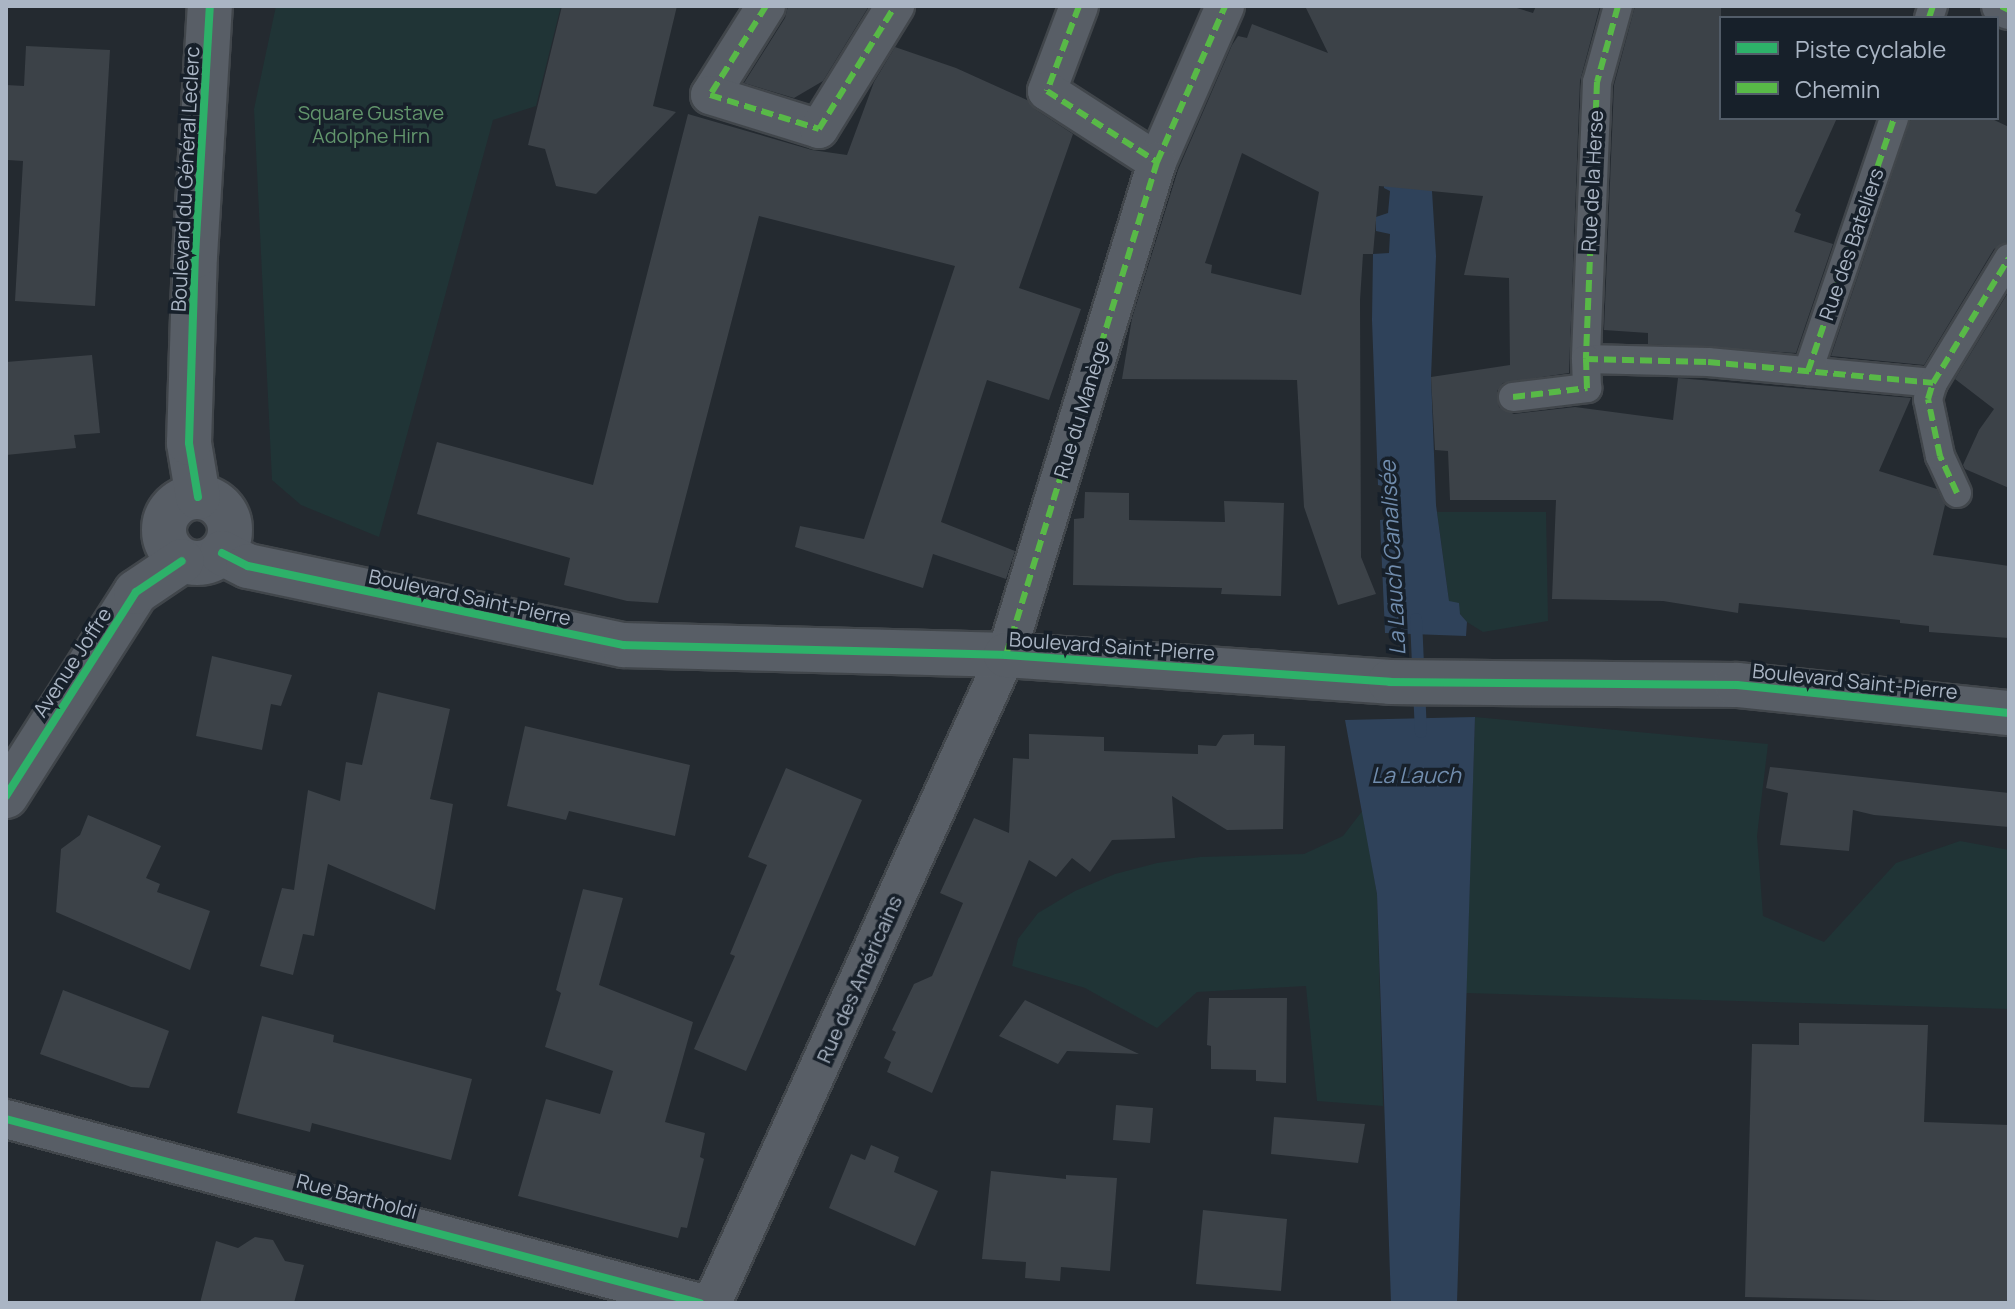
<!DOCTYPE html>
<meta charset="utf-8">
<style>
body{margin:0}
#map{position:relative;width:2015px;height:1309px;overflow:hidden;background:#242a30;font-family:Manrope,sans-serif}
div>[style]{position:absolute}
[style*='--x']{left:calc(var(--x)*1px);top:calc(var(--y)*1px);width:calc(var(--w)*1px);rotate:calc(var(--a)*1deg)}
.green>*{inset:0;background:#203436}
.water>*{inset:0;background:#2f425a}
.stream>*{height:12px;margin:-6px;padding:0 6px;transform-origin:6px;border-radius:6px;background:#2f425a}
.building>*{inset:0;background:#3c4248}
.roads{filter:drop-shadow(2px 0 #41464b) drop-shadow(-2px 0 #41464b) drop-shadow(0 2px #41464b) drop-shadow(0 -2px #41464b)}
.pedestrian>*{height:28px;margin:-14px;padding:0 14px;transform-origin:14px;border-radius:14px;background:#585e66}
.minor>*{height:38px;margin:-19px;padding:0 19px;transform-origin:19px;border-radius:19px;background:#585e66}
.tertiary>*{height:44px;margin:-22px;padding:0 22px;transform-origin:22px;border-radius:22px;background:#585e66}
.tertiary>.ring{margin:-22px;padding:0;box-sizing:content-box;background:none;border:44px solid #585e66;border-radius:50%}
.quiet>*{height:6px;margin-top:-3px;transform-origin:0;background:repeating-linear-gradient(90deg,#58b947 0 12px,transparent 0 18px)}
.cycleway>*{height:8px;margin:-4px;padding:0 4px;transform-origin:4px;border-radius:4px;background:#2db169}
span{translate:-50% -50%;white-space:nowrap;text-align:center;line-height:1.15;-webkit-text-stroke:7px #17202a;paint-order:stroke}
.park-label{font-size:20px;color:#62956c}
.street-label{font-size:20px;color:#aab5c4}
.water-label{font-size:22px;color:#718dae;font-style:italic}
.frame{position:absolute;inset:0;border:8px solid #aab5c4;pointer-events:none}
.legend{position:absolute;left:1719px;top:16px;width:280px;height:104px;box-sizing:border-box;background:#17202a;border:2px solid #525c68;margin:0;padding:10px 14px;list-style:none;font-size:24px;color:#aab5c4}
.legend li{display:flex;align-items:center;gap:16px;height:40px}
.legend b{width:40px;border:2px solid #525c68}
</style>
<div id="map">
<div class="green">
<i style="clip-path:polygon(276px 6px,561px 6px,536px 106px,493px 120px,379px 537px,301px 505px,272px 480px,254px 109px)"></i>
<i style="clip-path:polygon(1437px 512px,1546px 512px,1548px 621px,1483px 632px,1467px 622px,1449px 601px)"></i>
<i style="clip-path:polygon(1475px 717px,1768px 744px,1757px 836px,1763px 916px,1824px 942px,1896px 863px,1960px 841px,2009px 850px,2009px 1009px,1466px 993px)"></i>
<i style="clip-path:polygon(1363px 810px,1377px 894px,1383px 1106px,1317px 1101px,1306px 986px,1197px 992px,1157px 1028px,1085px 988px,1012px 966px,1018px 939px,1038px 913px,1075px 891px,1115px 874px,1157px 863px,1200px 857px,1304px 854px,1343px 836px)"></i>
</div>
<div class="water">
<i style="clip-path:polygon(1384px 129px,1432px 191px,1436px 256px,1431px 377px,1436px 505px,1449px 601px,1459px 603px,1460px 614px,1467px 622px,1466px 636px,1385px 633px,1380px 520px,1389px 519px,1386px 487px,1378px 485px,1372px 320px,1373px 254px,1389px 253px,1390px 234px,1376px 231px,1376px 217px,1388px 213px,1390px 191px,1384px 188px)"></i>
<i style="clip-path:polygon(1475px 717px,1457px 1303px,1391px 1303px,1377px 894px,1345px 720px)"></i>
</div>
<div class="stream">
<i style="--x:1416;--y:619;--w:113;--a:87.5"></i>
</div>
<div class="building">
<i style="clip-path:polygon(562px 6px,677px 6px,653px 106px,676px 112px,596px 194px,556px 186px,545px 149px,528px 145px)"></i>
<i style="clip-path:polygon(788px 6px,869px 6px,823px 81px,794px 98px,744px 83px,785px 18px)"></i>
<i style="clip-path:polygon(evenodd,1305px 6px,1510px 6px,1533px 13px,1536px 6px,1600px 6px,1580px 81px,1569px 373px,1503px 383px,1497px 391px,1499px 407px,1514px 414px,1575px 407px,1673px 420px,1678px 378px,1911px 398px,1879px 471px,1937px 489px,1945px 505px,1933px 555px,2009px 566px,2009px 638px,1929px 632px,1929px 626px,1900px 623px,1900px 620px,1739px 603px,1738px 613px,1663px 601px,1552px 599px,1556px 500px,1450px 500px,1448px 451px,1435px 450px,1431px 377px,1510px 365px,1509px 278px,1464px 275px,1483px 196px,1379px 186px,1373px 254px,1363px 254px,1360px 300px,1361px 557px,1376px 594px,1338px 605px,1304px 507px,1297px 380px,1122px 379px,1132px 318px,1178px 170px,1232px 45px,1238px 36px,1247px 38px,1252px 24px,1328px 53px,1305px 6px,1242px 153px,1319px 192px,1301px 295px,1211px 273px,1212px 265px,1205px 263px,1242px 153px)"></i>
<i style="clip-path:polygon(1635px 6px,1721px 6px,1721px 118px,1837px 118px,1795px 211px,1801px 214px,1794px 232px,1833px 244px,1796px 353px,1648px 344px,1648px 333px,1604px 330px,1614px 85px)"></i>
<i style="clip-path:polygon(26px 46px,110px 50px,95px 306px,15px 301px,23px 161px,8px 160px,6px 85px,24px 86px)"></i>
<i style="clip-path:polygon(895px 47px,956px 68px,1027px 100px,1035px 109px,1073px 134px,1019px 288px,1081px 309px,1049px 400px,987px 380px,941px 522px,1015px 551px,1006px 579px,933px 554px,923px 588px,795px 547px,800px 526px,864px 539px,955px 266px,759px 216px,658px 603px,627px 601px,564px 585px,570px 558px,417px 514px,437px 442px,593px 485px,688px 114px,812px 150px,847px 155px,874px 82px)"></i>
<i style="clip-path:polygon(1911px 118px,1990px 118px,2009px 127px,2009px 241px,1994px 249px,1924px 365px,1831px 356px)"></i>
<i style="clip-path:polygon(2009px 291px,2009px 488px,1965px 469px,1963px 465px,1979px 430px,1994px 409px,1955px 379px)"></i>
<i style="clip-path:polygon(92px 355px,100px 433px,74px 435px,76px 448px,6px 455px,6px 362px)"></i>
<i style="clip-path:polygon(1085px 492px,1129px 493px,1129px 520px,1225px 522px,1224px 501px,1284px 503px,1281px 596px,1221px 594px,1222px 588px,1073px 585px,1074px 519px,1084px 518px)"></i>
<i style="clip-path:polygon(212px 656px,292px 675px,281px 706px,271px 704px,262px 750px,196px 736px)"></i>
<i style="clip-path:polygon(378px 692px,450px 709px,430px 799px,453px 804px,435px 910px,328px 864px,314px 936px,303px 934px,293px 975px,260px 966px,282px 888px,294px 890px,308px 790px,340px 801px,346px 762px,362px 765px)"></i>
<i style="clip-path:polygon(525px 726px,690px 765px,675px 836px,569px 811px,566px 820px,507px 806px)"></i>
<i style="clip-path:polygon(1029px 734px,1104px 737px,1104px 751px,1198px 754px,1198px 745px,1216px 746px,1223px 735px,1254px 734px,1254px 745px,1285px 746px,1283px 829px,1227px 830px,1172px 796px,1175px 838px,1112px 840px,1090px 872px,1072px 858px,1056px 877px,1029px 860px,932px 1093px,887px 1072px,891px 1062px,884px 1058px,896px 1032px,892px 1030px,914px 984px,932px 976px,963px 903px,940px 893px,974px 818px,1009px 833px,1013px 758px,1029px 759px)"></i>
<i style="clip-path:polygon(1770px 767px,2009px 793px,2009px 827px,1874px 815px,1853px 810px,1849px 851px,1780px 845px,1788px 793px,1766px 788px)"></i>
<i style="clip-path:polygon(786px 768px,862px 800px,746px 1071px,694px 1049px,735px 956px,730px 954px,767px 865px,748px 857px)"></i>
<i style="clip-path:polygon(88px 815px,161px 846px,146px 878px,160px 884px,157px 892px,210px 911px,190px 970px,56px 912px,61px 849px,80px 835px)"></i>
<i style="clip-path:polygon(583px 889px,623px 898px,599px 985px,693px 1022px,665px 1122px,705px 1133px,700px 1157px,704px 1159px,687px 1228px,681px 1227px,678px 1238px,518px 1196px,546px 1099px,600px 1114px,613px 1071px,545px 1047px,561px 993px,556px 990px)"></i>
<i style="clip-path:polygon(63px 990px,169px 1031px,149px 1088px,131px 1087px,40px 1054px)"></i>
<i style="clip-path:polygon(1209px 998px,1287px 998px,1286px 1083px,1256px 1081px,1256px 1070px,1211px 1069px,1211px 1046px,1207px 1045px)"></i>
<i style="clip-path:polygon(1025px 1000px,1139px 1054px,1067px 1051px,1058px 1064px,999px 1036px)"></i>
<i style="clip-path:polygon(262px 1016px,334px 1035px,333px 1042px,472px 1079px,451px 1160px,312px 1123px,310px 1132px,237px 1113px)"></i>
<i style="clip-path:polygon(1799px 1023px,1928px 1025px,1924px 1122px,2009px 1125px,2009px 1303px,1745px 1297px,1752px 1044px,1799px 1045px)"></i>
<i style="clip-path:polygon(1116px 1105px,1153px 1108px,1150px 1143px,1113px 1140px)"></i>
<i style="clip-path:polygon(1274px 1117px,1365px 1124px,1358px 1163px,1271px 1154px)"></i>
<i style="clip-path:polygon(871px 1145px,899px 1157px,894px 1172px,938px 1191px,915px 1246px,829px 1208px,851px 1154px,865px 1160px)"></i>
<i style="clip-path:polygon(991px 1171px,1066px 1179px,1066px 1175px,1117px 1178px,1110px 1271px,1061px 1267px,1060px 1281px,1025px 1278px,1026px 1262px,982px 1259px)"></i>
<i style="clip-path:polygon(1203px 1210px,1287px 1219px,1281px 1291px,1196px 1284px)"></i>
<i style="clip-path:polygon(255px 1237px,273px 1240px,285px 1261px,304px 1265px,294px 1303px,200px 1303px,216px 1241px,238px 1248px)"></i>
</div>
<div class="roads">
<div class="pedestrian">
<i style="--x:1618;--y:6;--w:79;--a:105.4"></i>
<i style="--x:1597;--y:82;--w:277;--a:92.3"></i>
<i style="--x:1586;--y:359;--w:122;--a:1.4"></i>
<i style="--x:1708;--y:362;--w:226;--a:5.3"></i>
<i style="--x:1929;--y:18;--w:13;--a:-72"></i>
<i style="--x:1808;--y:371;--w:267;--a:-71.2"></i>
<i style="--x:1513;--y:397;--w:75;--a:-6.9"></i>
<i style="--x:1587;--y:388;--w:29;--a:-92"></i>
<i style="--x:1957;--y:493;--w:41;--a:-114.7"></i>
<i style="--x:1940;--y:456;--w:58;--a:-101.9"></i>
<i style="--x:1928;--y:399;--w:17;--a:-73"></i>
<i style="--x:1933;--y:383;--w:146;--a:-58.7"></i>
</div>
<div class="minor">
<i style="--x:766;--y:6;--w:105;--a:122.2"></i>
<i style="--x:710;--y:95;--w:114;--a:17.3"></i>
<i style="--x:819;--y:129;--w:145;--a:-58.3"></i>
<i style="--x:1079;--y:6;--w:91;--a:110.6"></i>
<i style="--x:1047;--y:91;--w:131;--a:32.8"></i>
<i style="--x:1157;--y:162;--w:170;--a:-66.4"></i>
<i style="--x:2001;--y:6;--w:9;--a:27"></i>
<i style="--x:6;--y:1119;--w:718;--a:14.85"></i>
<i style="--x:712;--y:1303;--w:712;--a:-65.6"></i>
<i style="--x:1006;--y:655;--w:516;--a:-72.97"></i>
</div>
<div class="tertiary">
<i class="ring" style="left:164px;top:497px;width:22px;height:22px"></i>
<i style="--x:198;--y:497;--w:55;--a:-99.5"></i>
<i style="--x:189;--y:443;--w:187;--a:-88.2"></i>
<i style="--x:195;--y:256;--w:250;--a:-86.6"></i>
<i style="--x:222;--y:553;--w:29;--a:27"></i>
<i style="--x:248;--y:566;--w:384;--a:11.9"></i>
<i style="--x:624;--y:645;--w:382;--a:1.5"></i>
<i style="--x:1006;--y:655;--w:385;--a:4"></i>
<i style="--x:1390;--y:682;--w:347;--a:0.5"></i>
<i style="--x:1737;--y:685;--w:273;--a:5.9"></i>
<i style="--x:6;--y:796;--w:242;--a:-57.5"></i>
<i style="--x:136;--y:592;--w:55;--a:-34"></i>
</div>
</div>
<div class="quiet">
<i style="--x:766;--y:6;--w:105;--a:122.2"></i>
<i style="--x:710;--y:95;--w:114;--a:17.3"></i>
<i style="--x:819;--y:129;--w:145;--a:-58.3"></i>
<i style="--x:1079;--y:6;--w:91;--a:110.6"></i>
<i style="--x:1047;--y:91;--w:131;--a:32.8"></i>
<i style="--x:1157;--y:162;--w:170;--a:-66.4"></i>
<i style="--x:1618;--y:6;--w:79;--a:105.4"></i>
<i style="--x:1597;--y:82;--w:277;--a:92.3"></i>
<i style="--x:1586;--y:359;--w:122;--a:1.4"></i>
<i style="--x:1708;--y:362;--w:226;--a:5.3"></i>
<i style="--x:2001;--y:6;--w:9;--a:27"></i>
<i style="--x:1929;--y:18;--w:13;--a:-72"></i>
<i style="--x:1808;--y:371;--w:267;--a:-71.2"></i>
<i style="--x:1513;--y:397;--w:75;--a:-6.9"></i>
<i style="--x:1587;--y:388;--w:29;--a:-92"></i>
<i style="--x:1957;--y:493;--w:41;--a:-114.7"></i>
<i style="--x:1940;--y:456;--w:58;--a:-101.9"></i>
<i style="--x:1928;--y:399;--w:17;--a:-73"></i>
<i style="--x:1933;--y:383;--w:146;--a:-58.7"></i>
<i style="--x:1006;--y:655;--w:516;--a:-72.97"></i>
</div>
<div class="cycleway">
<i style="--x:198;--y:497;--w:55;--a:-99.5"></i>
<i style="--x:189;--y:443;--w:187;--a:-88.2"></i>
<i style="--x:195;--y:256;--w:250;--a:-86.6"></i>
<i style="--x:222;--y:553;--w:29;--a:27"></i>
<i style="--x:248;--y:566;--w:384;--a:11.9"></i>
<i style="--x:624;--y:645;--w:382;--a:1.5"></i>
<i style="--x:1006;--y:655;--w:385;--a:4"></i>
<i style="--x:1390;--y:682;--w:347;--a:0.5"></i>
<i style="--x:1737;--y:685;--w:273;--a:5.9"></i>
<i style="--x:6;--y:796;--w:242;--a:-57.5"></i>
<i style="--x:136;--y:592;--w:55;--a:-34"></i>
<i style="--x:6;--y:1119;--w:718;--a:14.85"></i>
</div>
<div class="park-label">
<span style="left:371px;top:124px">Square Gustave<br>Adolphe Hirn</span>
</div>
<div class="street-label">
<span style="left:185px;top:179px;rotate:-87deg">Boulevard du Général Leclerc</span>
<span style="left:1592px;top:181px;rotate:-87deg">Rue de la Herse</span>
<span style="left:1851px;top:244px;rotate:-71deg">Rue des Bateliers</span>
<span style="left:1081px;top:409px;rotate:-73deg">Rue du Manège</span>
<span style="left:470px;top:597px;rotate:12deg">Boulevard Saint-Pierre</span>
<span style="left:1112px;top:646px;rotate:4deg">Boulevard Saint-Pierre</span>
<span style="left:72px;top:662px;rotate:-57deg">Avenue Joffre</span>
<span style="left:1855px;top:681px;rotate:6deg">Boulevard Saint-Pierre</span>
<span style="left:859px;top:979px;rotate:-66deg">Rue des Américains</span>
<span style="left:357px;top:1196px;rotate:15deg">Rue Bartholdi</span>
</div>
<div class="water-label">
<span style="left:1393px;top:558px;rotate:-93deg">La Lauch Canalisée</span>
<span style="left:1416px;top:776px">La Lauch</span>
</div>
<div class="frame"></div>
<ul class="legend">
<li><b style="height:10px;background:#2db169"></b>Piste cyclable</li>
<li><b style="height:10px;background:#58b947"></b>Chemin</li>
</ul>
</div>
